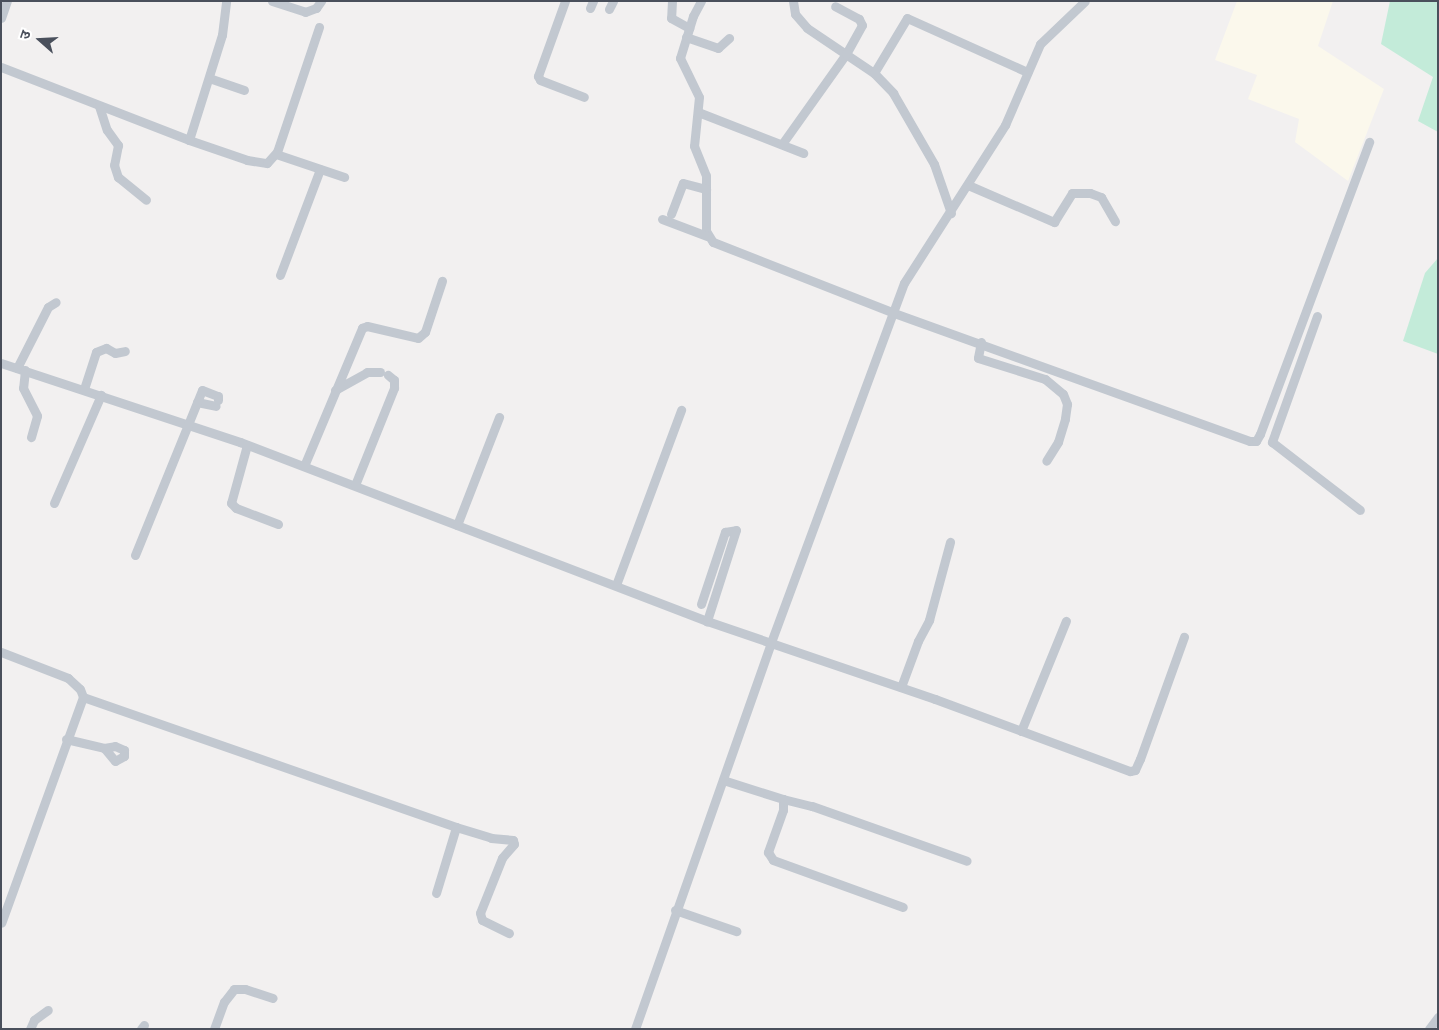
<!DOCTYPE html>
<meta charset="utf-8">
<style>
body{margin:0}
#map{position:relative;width:1439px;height:1030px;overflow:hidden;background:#f2f0f0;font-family:Signika,"Noto Sans Devanagari",sans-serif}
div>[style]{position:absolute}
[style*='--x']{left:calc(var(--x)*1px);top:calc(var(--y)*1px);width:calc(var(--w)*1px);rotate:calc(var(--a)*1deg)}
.commercial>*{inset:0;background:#fbf8ec}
.green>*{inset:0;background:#c3ebd9}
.minor>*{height:9px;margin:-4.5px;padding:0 4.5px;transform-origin:4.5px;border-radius:4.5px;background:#c2c8d0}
span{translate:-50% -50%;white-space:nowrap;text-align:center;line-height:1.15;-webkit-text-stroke:4px #fff;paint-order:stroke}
.frame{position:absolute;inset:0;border:2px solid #4a505c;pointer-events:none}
.north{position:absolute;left:15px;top:15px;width:50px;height:50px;-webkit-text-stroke:4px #fff;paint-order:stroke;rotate:289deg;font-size:14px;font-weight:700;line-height:20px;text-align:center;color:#4a505c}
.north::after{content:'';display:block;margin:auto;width:18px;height:22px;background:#4a505c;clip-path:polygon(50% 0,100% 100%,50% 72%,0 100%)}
</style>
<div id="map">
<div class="commercial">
<i style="clip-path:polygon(1237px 1px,1333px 1px,1318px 46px,1384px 89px,1348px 181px,1295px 142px,1299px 119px,1248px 99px,1257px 75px,1215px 60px)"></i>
</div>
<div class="green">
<i style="clip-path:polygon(1390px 1px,1438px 1px,1438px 132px,1418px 121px,1433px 77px,1381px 44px)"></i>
<i style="clip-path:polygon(1438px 258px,1438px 354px,1403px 341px,1425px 273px)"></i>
</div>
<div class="minor">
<i style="--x:272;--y:1;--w:35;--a:18"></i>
<i style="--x:305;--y:12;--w:12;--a:-20"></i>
<i style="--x:316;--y:8;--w:9;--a:-54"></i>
<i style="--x:565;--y:1;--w:80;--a:109.8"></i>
<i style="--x:538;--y:76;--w:4;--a:63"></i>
<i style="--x:540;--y:80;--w:47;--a:21.1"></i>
<i style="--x:672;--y:1;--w:17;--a:93"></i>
<i style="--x:671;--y:18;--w:21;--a:29"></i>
<i style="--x:701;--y:1;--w:17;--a:118"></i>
<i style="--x:693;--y:16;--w:44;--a:107.2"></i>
<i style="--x:680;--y:58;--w:43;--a:64"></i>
<i style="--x:699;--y:97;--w:49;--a:95.8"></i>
<i style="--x:694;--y:146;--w:32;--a:68"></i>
<i style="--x:706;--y:176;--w:55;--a:90"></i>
<i style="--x:706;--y:231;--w:13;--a:58"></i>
<i style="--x:713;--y:242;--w:194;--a:21.4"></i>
<i style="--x:894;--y:313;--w:378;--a:19.8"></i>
<i style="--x:1250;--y:441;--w:6;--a:0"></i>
<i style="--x:1256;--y:441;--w:8;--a:-60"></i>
<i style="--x:1260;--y:434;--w:312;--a:-69.5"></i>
<i style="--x:793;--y:1;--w:13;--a:81"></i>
<i style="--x:795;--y:14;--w:18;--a:49"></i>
<i style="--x:807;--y:28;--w:81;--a:33.9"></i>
<i style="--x:874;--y:73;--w:28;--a:46"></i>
<i style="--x:893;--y:93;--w:82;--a:60"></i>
<i style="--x:934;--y:164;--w:52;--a:70.9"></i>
<i style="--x:590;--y:8;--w:8;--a:-67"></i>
<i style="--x:609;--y:9;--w:9;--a:-63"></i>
<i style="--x:1;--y:18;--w:18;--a:-71"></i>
<i style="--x:686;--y:37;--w:34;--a:19"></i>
<i style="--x:718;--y:48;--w:15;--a:-42"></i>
<i style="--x:1;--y:67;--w:202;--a:21.2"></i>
<i style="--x:189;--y:140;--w:61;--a:19"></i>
<i style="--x:247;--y:160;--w:20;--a:9"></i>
<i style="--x:267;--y:163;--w:15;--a:-48"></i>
<i style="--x:277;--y:152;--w:132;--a:-71.4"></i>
<i style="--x:874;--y:73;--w:64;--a:-59"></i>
<i style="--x:907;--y:18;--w:132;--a:24.2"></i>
<i style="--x:209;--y:78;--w:37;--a:19"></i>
<i style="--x:99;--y:106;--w:25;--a:72"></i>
<i style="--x:107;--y:130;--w:19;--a:54"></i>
<i style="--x:118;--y:145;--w:20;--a:101"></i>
<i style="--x:114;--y:165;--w:13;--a:72"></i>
<i style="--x:118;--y:177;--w:36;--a:39"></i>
<i style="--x:698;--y:112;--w:113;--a:21.3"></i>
<i style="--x:189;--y:140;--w:110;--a:-72.6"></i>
<i style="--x:222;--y:35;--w:34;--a:-83"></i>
<i style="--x:782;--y:144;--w:110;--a:-54.6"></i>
<i style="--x:846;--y:54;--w:33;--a:-61"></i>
<i style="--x:862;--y:25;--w:7;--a:-117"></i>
<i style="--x:859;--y:19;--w:27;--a:-152"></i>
<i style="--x:276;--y:154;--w:72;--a:18.7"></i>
<i style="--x:968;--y:185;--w:94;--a:23.3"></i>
<i style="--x:1054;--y:222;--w:34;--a:-58"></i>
<i style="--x:1072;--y:193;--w:18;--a:0"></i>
<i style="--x:1090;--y:193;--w:12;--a:20"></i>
<i style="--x:1101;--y:197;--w:28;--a:60"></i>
<i style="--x:671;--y:214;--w:33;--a:-69"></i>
<i style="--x:683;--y:183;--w:24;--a:15"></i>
<i style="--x:662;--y:219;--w:48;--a:20.7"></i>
<i style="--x:280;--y:275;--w:113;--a:-69.3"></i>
<i style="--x:1317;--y:316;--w:134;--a:109.7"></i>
<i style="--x:1272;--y:442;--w:111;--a:37.7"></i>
<i style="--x:981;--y:342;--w:16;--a:101"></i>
<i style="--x:978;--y:358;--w:70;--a:17.4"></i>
<i style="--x:1045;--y:379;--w:23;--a:40"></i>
<i style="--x:1063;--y:394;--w:11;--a:68"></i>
<i style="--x:1067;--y:404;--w:15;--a:98"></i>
<i style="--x:1065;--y:419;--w:24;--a:107"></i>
<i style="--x:1058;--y:442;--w:22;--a:122"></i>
<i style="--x:1;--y:363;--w:252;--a:18.3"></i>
<i style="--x:240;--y:442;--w:500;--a:20.97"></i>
<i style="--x:707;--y:621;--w:241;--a:18.9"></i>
<i style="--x:935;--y:699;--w:208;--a:20.3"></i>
<i style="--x:1130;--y:771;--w:5;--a:-11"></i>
<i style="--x:1135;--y:770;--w:12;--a:-66"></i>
<i style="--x:1140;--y:759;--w:130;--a:-70.2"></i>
<i style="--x:17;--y:368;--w:68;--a:-63.1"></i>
<i style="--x:48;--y:307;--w:9;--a:-32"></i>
<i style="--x:25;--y:370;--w:18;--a:96"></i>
<i style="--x:23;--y:388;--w:31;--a:63"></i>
<i style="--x:37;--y:416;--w:22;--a:106"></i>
<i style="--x:84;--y:389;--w:39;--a:-72"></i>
<i style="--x:96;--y:352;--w:11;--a:-22"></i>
<i style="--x:106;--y:348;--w:10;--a:29"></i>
<i style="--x:115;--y:353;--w:10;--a:-11"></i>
<i style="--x:335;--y:390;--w:37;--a:-29"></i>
<i style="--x:367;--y:372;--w:13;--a:0"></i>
<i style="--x:197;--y:402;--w:19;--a:12"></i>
<i style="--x:247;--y:445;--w:60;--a:105.4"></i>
<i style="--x:231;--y:503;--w:7;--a:45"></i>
<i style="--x:236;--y:508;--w:45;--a:20.9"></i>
<i style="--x:304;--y:466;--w:150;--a:-67.2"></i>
<i style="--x:362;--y:328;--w:5;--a:-22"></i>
<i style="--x:367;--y:326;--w:52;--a:13.2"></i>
<i style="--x:418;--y:338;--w:9;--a:-41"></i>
<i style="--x:425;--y:332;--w:54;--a:-71.6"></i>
<i style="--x:355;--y:485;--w:105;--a:-68.1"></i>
<i style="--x:394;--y:388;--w:8;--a:-90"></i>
<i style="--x:394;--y:380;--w:8;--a:-140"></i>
<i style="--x:54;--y:503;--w:118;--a:-66.5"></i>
<i style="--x:457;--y:525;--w:116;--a:-68.7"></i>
<i style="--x:135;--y:555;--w:178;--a:-67.9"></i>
<i style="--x:202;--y:390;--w:17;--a:21"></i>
<i style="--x:218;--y:396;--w:4;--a:90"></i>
<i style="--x:616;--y:585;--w:187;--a:-69.6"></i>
<i style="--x:701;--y:604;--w:76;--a:-71.6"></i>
<i style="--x:725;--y:532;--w:11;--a:-10"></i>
<i style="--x:736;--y:530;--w:96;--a:107.7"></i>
<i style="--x:1;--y:652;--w:72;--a:21.2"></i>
<i style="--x:68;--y:678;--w:16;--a:43"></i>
<i style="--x:80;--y:689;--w:9;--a:69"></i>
<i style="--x:83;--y:697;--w:240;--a:109.9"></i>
<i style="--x:901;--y:687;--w:49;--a:-69.7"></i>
<i style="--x:918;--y:641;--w:24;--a:-62"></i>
<i style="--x:929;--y:620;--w:81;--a:-74.9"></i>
<i style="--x:83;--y:697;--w:395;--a:19.2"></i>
<i style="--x:456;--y:827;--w:37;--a:17"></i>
<i style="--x:491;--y:838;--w:22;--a:5"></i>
<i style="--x:513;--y:840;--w:4;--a:76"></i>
<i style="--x:514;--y:844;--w:18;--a:131"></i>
<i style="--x:502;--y:858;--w:59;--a:111.8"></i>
<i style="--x:480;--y:913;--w:7;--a:74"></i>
<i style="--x:482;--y:920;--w:30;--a:26"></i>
<i style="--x:1021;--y:731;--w:119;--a:-67.8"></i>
<i style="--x:66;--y:739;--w:39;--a:13"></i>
<i style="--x:104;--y:748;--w:11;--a:-10"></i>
<i style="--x:115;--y:746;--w:10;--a:24"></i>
<i style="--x:124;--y:750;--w:6;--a:90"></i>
<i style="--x:124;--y:756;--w:10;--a:151"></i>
<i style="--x:115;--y:761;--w:17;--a:-130"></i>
<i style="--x:723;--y:780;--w:63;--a:17.6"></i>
<i style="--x:783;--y:799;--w:11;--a:90"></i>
<i style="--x:783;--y:810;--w:45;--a:109.7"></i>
<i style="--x:768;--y:852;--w:9;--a:58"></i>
<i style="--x:773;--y:860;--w:138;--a:19.9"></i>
<i style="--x:783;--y:799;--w:30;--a:14"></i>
<i style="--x:812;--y:806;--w:164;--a:19.5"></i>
<i style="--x:436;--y:893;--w:69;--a:-73.1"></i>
<i style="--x:675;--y:910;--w:65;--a:19"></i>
<i style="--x:30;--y:1029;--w:10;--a:-66"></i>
<i style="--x:34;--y:1020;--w:17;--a:-36"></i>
<i style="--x:141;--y:1029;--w:5;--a:-53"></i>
<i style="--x:214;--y:1029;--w:29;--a:-70"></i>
<i style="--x:224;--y:1002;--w:16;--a:-52"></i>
<i style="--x:234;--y:989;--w:11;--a:0"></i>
<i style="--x:245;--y:989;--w:29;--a:18"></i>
<i style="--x:635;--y:1029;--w:407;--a:-70.6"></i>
<i style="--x:770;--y:645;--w:386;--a:-69.7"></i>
<i style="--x:904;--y:283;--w:188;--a:-57.4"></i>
<i style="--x:1005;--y:125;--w:88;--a:-66.6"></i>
<i style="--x:1040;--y:44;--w:62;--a:-43.7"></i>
<i style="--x:1429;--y:1029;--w:15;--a:-53"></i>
</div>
<div class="frame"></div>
<div class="north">उ</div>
</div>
